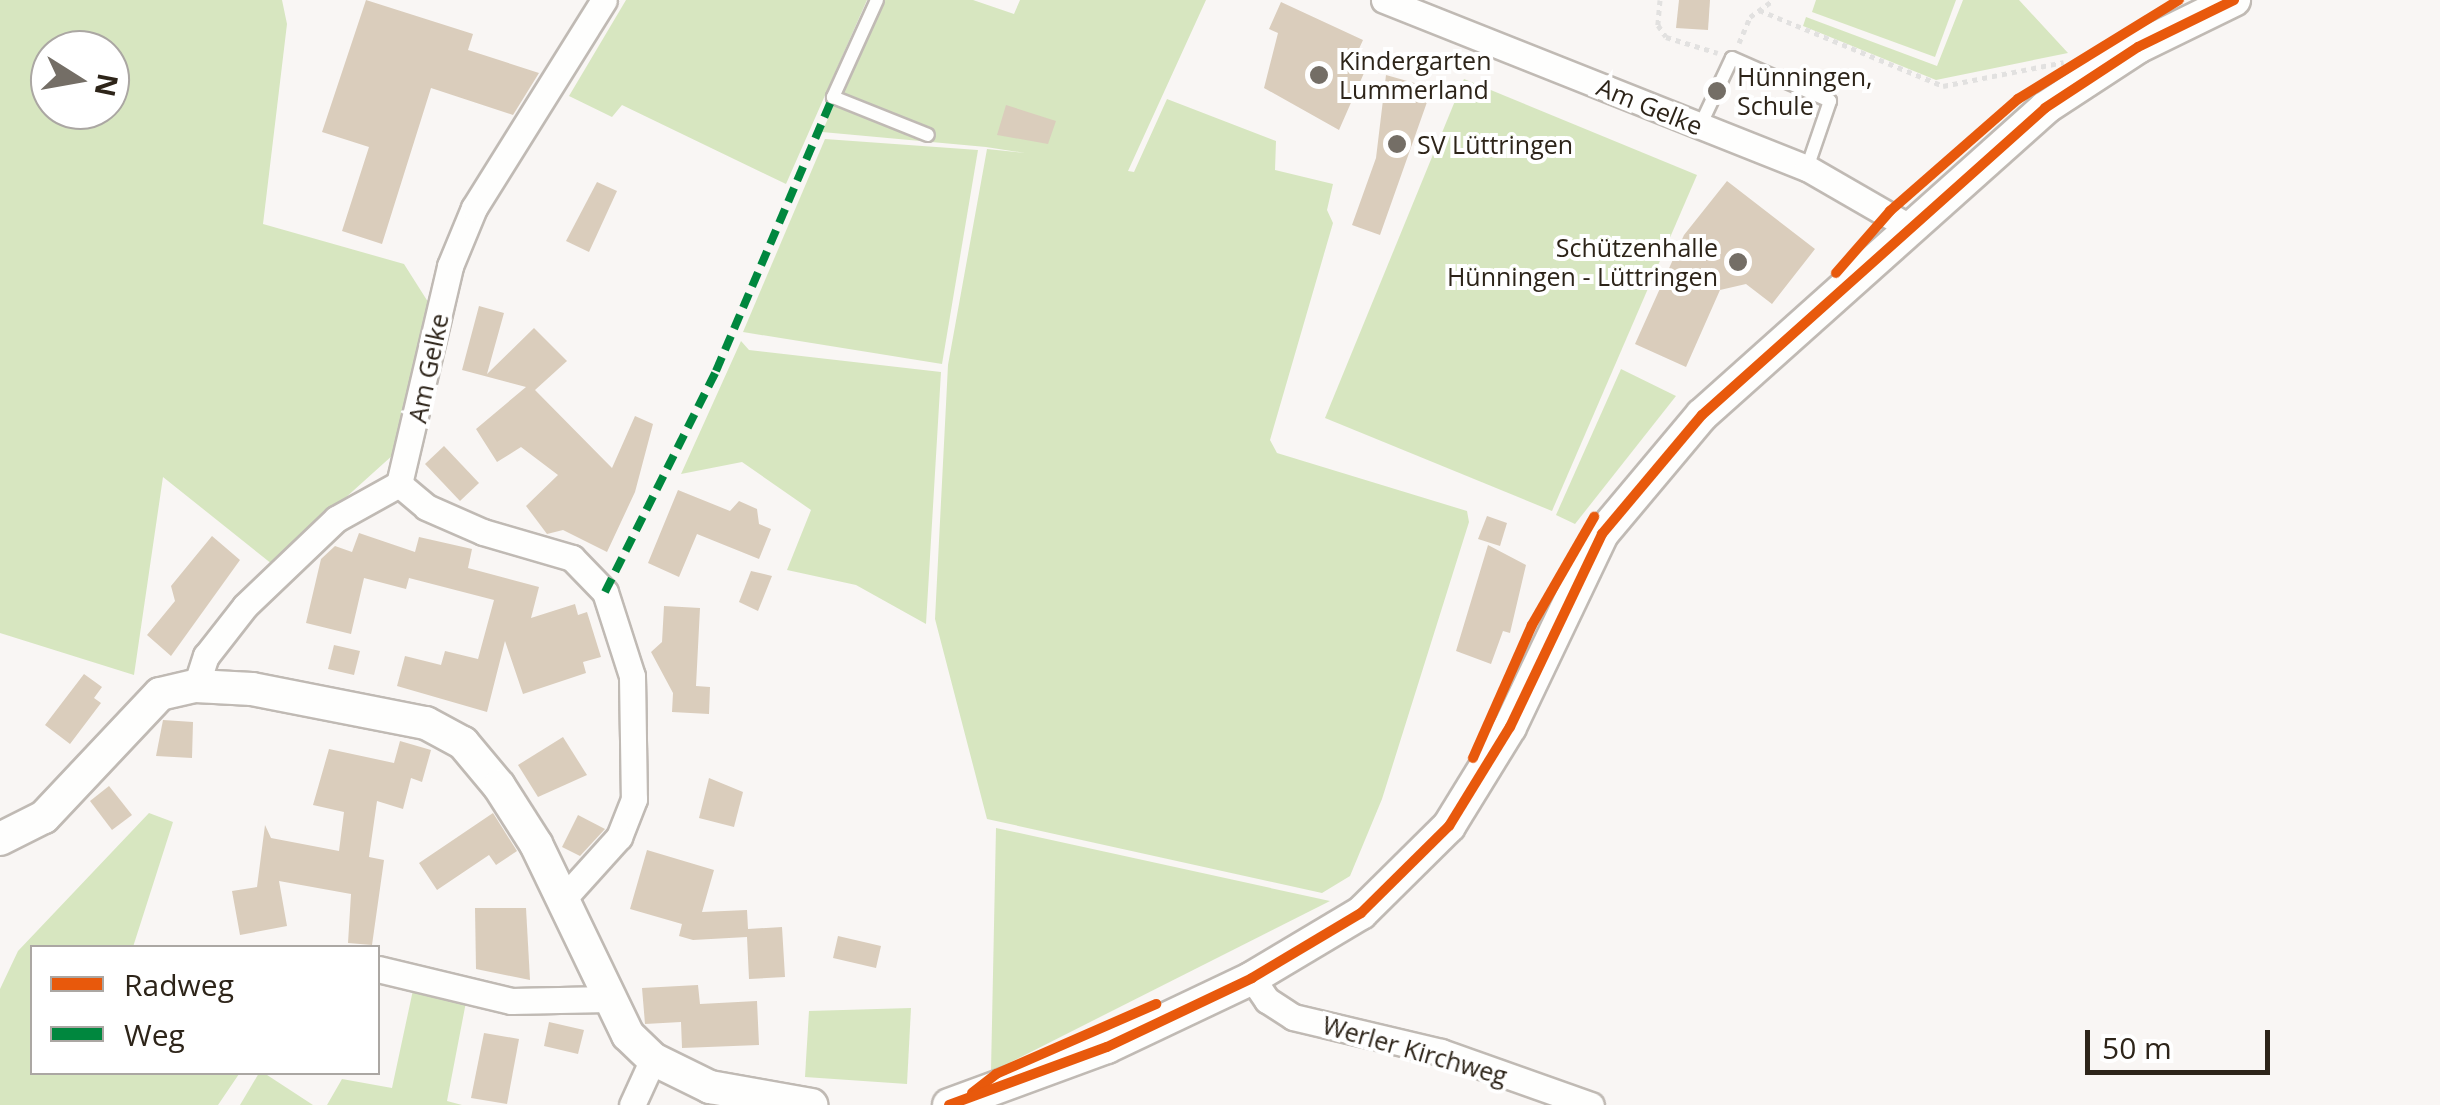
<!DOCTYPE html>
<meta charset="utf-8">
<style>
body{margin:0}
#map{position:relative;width:2440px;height:1105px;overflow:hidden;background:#f9f6f4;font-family:"Open Sans",sans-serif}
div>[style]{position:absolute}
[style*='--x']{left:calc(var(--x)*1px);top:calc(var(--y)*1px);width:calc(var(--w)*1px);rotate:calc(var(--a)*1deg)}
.green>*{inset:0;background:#d7e6c0}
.building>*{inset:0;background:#dacdbc}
.path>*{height:5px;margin-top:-2.5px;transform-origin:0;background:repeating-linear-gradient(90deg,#e2e1e0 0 5px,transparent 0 10px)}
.roads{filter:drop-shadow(2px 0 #c0bab4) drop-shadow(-2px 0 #c0bab4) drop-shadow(0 2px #c0bab4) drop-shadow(0 -2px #c0bab4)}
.service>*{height:12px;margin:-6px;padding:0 6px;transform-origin:6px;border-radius:6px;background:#fefefd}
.minor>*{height:25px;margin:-12.5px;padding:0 12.5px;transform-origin:12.5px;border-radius:12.5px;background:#fefefd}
.tertiary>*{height:32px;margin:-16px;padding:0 16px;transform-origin:16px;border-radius:16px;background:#fefefd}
.quiet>*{height:8px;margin-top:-4px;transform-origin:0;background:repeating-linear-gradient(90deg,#00873e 0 15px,transparent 0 23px)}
.cycleway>*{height:10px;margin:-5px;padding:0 5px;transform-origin:5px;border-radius:5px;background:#e8590c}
.dots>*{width:28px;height:28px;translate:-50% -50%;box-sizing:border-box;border:5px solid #fff;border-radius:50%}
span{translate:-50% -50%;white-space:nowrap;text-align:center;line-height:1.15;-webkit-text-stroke:8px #fff;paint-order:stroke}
.poi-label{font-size:25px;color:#2d2419}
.left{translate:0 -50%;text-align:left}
.right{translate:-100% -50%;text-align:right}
.street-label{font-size:25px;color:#2d2419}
.legend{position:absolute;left:30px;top:945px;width:350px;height:130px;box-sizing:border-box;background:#fff;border:2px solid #aba7a3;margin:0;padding:12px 18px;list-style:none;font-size:30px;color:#2d2419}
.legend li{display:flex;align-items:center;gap:20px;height:50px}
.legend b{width:50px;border:2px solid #aba7a3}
.north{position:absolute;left:30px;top:30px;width:100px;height:100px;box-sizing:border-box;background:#fff;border:2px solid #aba7a3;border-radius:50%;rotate:101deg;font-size:28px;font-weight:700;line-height:40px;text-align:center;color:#2d2419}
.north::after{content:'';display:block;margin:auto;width:35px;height:45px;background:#746e66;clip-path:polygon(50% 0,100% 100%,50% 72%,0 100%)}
.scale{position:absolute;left:2085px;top:1030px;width:185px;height:45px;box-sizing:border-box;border:5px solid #2d2419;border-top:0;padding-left:12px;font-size:30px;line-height:35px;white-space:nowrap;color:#2d2419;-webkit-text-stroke:8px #fff;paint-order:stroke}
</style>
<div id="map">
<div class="green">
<i style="clip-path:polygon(evenodd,0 0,282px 0,287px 24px,263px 224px,404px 264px,430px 305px,394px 454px,272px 564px,163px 477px,134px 675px,0 633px,0 0,50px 50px,110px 50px,110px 110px,50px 110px,50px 50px)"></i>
<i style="clip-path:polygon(626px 0,867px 0,786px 184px,622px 105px,612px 117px,569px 96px)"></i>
<i style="clip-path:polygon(881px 0,973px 0,1014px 14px,1020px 0,1206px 0,1128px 171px,1134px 172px,1167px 99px,1276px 141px,1275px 170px,1333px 184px,1327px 210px,1333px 223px,1270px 440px,1277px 453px,1467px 511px,1469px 522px,1382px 799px,1350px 876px,1322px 893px,987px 819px,935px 619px,948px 365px,987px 149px,1025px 153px,986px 147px,822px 132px)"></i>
<i style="clip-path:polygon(1816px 0,1956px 0,1935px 57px,1812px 12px)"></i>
<i style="clip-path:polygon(1963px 0,2019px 0,2068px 53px,1936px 80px,1803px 26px,1806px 17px,1937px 66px)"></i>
<i style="clip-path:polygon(1464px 79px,1697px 175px,1552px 511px,1325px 418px)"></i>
<i style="clip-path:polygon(825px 139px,978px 150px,942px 364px,743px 332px)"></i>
<i style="clip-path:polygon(741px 341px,749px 350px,941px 372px,926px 624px,856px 585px,787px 570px,811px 510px,742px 462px,681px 474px)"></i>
<i style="clip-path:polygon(1621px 369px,1676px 396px,1575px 524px,1556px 515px)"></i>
<i style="clip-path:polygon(149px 813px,173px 822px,133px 947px,32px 948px,32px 1072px,239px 1074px,218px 1105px,0 1105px,0 989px,18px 951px)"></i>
<i style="clip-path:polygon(996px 828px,1330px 901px,991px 1072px)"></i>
<i style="clip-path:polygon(413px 990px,466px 1002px,447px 1101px,462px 1105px,327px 1105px,342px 1079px,392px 1088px)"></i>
<i style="clip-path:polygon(911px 1008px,907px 1084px,805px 1077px,809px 1011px)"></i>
<i style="clip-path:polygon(259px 1073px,264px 1073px,313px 1105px,240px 1105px)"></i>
</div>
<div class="building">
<i style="clip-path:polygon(366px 0,473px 34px,468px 50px,539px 73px,513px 115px,431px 88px,382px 244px,342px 231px,369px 147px,322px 132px)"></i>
<i style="clip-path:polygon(1679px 0,1710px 0,1708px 30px,1676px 28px)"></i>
<i style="clip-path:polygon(1281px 2px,1363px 40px,1358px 51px,1371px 57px,1339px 130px,1264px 88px,1278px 33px,1269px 29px)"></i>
<i style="clip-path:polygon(1386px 75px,1432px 88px,1380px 235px,1352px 225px,1376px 158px)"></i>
<i style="clip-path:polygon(1006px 105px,1056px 121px,1048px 144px,997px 135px)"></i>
<i style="clip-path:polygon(1727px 181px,1815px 249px,1772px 304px,1746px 284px,1720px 290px,1686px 367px,1635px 344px,1684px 235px)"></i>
<i style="clip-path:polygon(597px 182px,617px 191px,589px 252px,566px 241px)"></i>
<i style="clip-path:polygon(479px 306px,504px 313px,487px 374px,534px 328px,567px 361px,535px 390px,612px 468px,635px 416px,653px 424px,635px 492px,607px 552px,563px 530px,547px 534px,526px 506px,558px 475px,521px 447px,497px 462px,476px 429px,526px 387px,462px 370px)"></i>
<i style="clip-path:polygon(444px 446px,479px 483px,460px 501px,425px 464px)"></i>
<i style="clip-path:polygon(678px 490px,730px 511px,739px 501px,757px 509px,759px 524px,771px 529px,759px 559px,697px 534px,679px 577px,648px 563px)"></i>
<i style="clip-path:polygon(1487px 516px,1507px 523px,1500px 546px,1478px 539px)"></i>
<i style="clip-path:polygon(359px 533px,415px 552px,419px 537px,472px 549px,468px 568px,539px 587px,531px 618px,575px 604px,578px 615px,587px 612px,601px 657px,583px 662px,586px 673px,523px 694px,505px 641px,487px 712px,397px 686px,405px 656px,441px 665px,445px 651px,478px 659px,494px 600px,409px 578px,406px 589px,364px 578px,351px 634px,306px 623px,321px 559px,335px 546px,352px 552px)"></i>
<i style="clip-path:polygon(212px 536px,240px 560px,171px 656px,147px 635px,175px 601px,171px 586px)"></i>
<i style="clip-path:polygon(1488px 545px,1526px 565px,1510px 633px,1503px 631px,1491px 664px,1456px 651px)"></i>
<i style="clip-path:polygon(751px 571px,772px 576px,758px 611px,739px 602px)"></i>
<i style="clip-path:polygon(664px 606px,700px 608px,696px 686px,710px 687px,709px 714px,672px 712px,673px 693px,651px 652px,662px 642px)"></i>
<i style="clip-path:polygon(334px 645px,360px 651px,354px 675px,328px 669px)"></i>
<i style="clip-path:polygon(84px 674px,102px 687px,94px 698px,101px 703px,70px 744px,45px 725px)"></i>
<i style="clip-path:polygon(163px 720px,193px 722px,192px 758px,156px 756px)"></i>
<i style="clip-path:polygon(563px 737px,587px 775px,538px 797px,518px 765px)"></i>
<i style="clip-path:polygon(400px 741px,431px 750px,422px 782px,411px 778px,403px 809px,377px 801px,369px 857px,384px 860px,372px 945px,348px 943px,351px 894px,279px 881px,287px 926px,240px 935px,232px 891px,257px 887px,265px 825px,271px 838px,339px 851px,344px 812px,313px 805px,329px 749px,394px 763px)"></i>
<i style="clip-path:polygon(709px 778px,743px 792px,734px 827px,699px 818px)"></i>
<i style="clip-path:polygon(109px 786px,132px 815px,112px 830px,90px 801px)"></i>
<i style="clip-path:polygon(493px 813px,517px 851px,496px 865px,489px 855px,437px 890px,419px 863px)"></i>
<i style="clip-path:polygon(578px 815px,605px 829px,580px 856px,562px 847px)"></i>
<i style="clip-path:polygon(647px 850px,714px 870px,702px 912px,747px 910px,748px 929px,782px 927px,785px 977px,749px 979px,747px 937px,693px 940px,679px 936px,682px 924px,630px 909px)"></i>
<i style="clip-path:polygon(475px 908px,526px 908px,530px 980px,476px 969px)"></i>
<i style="clip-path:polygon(838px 936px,881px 946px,876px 968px,833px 958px)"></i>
<i style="clip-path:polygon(698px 985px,700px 1004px,757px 1001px,759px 1045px,682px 1048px,681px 1022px,645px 1024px,642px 988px)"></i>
<i style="clip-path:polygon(549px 1022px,584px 1030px,578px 1054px,544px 1046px)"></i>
<i style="clip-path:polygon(484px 1033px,519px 1039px,507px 1104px,471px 1098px)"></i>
</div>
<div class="path">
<i style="--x:1660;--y:0;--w:25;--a:95"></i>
<i style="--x:1658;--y:25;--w:14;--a:56"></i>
<i style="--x:1666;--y:37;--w:54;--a:17.1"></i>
<i style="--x:1759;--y:10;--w:199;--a:22.4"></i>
<i style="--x:1943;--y:86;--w:123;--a:-11.2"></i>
<i style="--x:1739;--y:43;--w:28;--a:-67"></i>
<i style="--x:1750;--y:17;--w:29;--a:-36"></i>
</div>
<div class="roads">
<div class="service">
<i style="--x:877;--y:0;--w:107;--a:114.4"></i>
<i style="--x:833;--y:97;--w:102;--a:21.8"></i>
<i style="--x:1700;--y:126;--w:75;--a:-64.8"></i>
<i style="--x:1732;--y:58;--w:107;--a:23.7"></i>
<i style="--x:1830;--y:101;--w:71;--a:108.9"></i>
</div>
<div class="minor">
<i style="--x:1384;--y:0;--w:455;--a:21.7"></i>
<i style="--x:1807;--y:168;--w:118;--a:30"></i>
<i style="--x:399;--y:484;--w:35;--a:40"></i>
<i style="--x:426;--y:507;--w:62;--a:23.7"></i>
<i style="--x:483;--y:532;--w:93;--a:16.3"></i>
<i style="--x:572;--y:558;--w:47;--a:45.9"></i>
<i style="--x:605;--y:592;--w:88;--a:72.2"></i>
<i style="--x:632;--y:676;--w:123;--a:89.1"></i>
<i style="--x:634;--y:799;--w:41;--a:111.5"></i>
<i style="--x:619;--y:837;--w:84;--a:132.1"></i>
<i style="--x:399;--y:484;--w:224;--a:-76.8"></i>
<i style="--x:450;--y:266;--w:63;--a:-67.5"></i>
<i style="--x:474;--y:208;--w:245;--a:-58"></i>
<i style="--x:196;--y:686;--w:32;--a:-72"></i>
<i style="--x:206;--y:656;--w:63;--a:-52"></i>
<i style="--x:245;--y:606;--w:126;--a:-43.7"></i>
<i style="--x:336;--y:519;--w:72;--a:-29.1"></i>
<i style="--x:378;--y:969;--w:137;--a:13.5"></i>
<i style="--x:511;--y:1001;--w:97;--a:-1.2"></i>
<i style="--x:1252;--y:978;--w:27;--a:56"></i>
<i style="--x:1267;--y:1000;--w:31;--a:33"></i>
<i style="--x:1293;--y:1017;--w:152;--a:13.3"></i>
<i style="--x:1441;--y:1052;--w:159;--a:19.5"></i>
<i style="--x:632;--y:1105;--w:51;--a:-65.5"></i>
</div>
<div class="tertiary">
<i style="--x:0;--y:839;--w:49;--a:-26.6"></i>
<i style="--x:44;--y:817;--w:169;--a:-46.7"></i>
<i style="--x:160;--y:694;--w:37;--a:-13"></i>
<i style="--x:196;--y:686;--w:56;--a:3.1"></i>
<i style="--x:252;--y:689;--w:177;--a:11.1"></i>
<i style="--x:426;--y:723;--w:42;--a:28.4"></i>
<i style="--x:463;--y:743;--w:56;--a:50.1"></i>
<i style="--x:499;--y:786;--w:69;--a:57.5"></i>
<i style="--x:536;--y:844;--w:212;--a:64.3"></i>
<i style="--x:628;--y:1035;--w:35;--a:44"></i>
<i style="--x:653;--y:1059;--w:64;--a:26.2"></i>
<i style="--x:710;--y:1087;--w:103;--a:10.1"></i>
<i style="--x:949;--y:1105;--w:168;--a:-20.2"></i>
<i style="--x:1107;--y:1047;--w:161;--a:-25.4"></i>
<i style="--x:1252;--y:978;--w:127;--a:-30.8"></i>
<i style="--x:1361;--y:913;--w:124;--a:-44.7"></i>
<i style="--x:1449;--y:826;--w:116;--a:-58.4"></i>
<i style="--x:1510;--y:727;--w:214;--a:-64.5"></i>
<i style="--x:1602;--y:534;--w:155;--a:-50"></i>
<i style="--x:1702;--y:415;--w:460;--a:-41.8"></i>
<i style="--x:2045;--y:108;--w:111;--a:-33.3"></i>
<i style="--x:2138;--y:47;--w:107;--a:-26.1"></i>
</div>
</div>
<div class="quiet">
<i style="--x:605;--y:592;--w:247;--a:-63.3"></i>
<i style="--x:716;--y:371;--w:298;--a:-66.9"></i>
</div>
<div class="cycleway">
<i style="--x:1836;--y:273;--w:82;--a:-48.9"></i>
<i style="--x:1890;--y:211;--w:170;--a:-41.2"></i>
<i style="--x:2018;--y:99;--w:189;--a:-31.6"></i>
<i style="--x:1473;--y:758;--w:145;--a:-66.1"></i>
<i style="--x:1532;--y:625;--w:125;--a:-60.1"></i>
<i style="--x:972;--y:1093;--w:31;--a:-38"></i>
<i style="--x:996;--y:1074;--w:175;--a:-23.6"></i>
<i style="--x:949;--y:1105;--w:168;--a:-20.2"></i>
<i style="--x:1107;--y:1047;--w:161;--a:-25.4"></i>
<i style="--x:1252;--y:978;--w:127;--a:-30.8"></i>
<i style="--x:1361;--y:913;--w:124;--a:-44.7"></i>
<i style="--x:1449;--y:826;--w:116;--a:-58.4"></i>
<i style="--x:1510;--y:727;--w:214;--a:-64.5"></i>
<i style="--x:1602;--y:534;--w:155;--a:-50"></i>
<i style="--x:1702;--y:415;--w:460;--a:-41.8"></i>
<i style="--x:2045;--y:108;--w:111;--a:-33.3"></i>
<i style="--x:2138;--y:47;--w:107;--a:-26.1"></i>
</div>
<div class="dots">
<i style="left:1319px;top:75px;background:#746e66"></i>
<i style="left:1717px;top:91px;background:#746e66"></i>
<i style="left:1397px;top:144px;background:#746e66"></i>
<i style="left:1738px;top:262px;background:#746e66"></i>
</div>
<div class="poi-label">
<span class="left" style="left:1339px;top:75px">Kindergarten<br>Lummerland</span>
<span class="left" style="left:1737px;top:91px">Hünningen,<br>Schule</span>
<span class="left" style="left:1417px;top:144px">SV Lüttringen</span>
<span class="right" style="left:1718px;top:262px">Schützenhalle<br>Hünningen - Lüttringen</span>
</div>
<div class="street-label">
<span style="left:1650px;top:106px;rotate:22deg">Am Gelke</span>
<span style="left:428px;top:368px;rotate:-78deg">Am Gelke</span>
<span style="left:1415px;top:1050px;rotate:16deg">Werler Kirchweg</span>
</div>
<ul class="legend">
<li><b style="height:12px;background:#e8590c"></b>Radweg</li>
<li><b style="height:12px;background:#00873e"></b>Weg</li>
</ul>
<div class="north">N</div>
<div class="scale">50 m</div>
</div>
